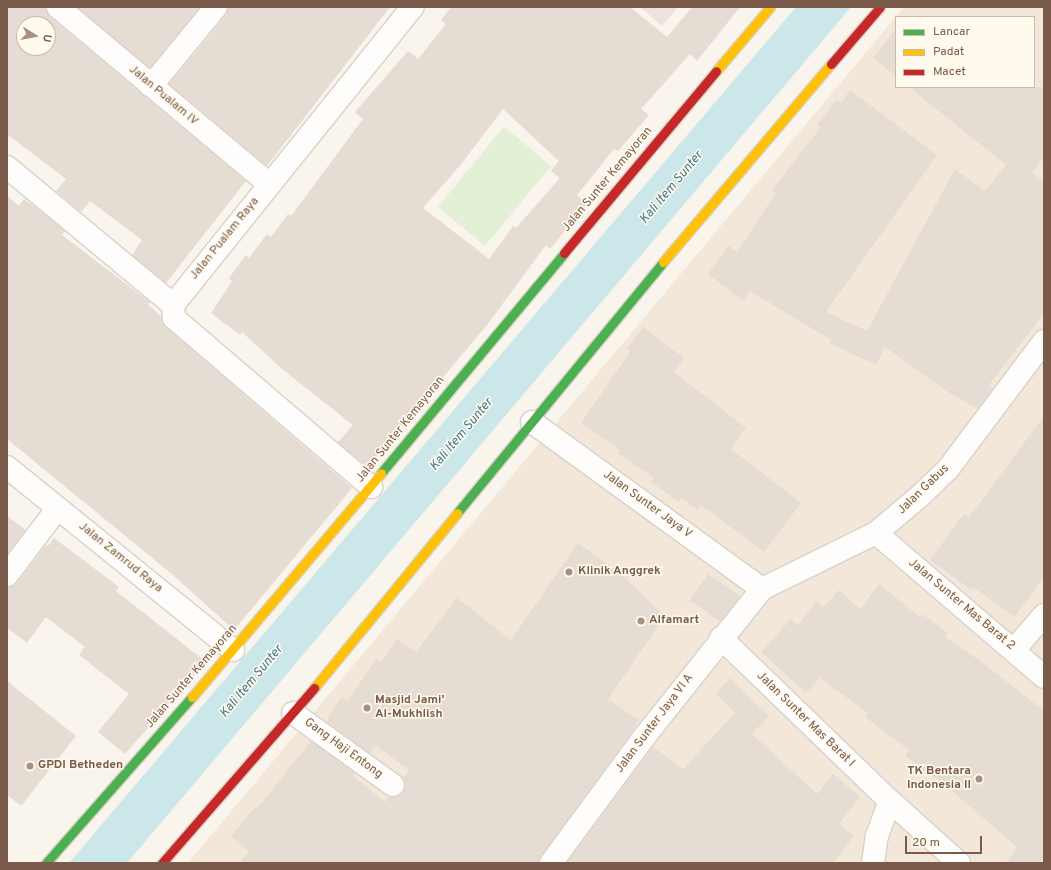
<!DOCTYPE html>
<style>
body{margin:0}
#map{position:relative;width:1051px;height:870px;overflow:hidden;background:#f9f4ec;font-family:Overpass,sans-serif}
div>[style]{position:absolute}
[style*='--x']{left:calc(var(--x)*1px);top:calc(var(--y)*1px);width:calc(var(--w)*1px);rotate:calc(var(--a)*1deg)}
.residential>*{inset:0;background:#f2e7d9}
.industrial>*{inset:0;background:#ece4dc}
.green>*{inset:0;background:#e4f0d6}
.water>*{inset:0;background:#cce7ea}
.building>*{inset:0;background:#e5dcd3}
.roads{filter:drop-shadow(1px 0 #d8d1ca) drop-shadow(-1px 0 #d8d1ca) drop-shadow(0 1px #d8d1ca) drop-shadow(0 -1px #d8d1ca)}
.street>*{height:22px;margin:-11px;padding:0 11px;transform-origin:11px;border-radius:11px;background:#fefdfc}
.fast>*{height:9px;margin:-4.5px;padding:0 4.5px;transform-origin:4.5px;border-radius:4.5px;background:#4caf50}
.slow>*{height:9px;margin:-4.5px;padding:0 4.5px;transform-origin:4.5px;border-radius:4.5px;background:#ffc107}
.jam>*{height:9px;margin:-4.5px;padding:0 4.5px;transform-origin:4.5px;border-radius:4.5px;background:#c62828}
.dots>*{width:11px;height:11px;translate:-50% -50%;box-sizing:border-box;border:2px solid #fff9ee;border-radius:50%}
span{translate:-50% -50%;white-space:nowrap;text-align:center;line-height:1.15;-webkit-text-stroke:3px #fff9ee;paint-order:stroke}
.street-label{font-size:12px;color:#7a5b49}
.poi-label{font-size:12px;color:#7a5b49;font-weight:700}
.left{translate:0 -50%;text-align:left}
.right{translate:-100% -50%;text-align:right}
.water-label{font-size:13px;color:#3e7a87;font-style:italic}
.frame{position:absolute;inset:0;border:8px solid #7a5b49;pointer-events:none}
.legend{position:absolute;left:895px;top:16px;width:140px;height:72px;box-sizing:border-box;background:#fff9ee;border:1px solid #cabaac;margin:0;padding:5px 7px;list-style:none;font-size:12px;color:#7a5b49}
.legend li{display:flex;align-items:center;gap:8px;height:20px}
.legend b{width:20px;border:1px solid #cabaac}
.north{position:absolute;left:16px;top:16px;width:40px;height:40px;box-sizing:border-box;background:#fff9ee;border:1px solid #cabaac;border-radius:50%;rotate:101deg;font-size:11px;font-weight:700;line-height:16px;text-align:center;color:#7a5b49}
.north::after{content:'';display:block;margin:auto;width:14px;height:18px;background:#a69182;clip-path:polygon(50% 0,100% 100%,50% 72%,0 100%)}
.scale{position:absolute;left:905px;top:836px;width:77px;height:18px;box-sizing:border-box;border:2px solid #7a5b49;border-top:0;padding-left:5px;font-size:12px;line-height:14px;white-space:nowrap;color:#7a5b49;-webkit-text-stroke:3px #fff9ee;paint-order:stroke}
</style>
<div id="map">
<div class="residential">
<i style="clip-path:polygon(evenodd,904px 7px,1044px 7px,1044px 863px,188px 863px,904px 7px,896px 17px,1034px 17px,1034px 87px,896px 87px,896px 17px)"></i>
</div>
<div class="industrial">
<i style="clip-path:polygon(640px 7px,678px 7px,662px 26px)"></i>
</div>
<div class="green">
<i style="clip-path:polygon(504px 126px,551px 166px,485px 246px,438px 207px)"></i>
</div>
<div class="water">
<i style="clip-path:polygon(796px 7px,851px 7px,127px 863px,69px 863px)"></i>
</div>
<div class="building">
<i style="clip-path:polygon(evenodd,7px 7px,46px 7px,50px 17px,246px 181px,166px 283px,132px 255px,142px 240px,90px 201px,81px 212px,56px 191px,66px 179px,7px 134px,7px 7px,24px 24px,48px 24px,48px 48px,24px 48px,24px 24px)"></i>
<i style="clip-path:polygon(77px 7px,200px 7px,150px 68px)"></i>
<i style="clip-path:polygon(228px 7px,390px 7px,267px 166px,169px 84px,226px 15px)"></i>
<i style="clip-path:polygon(evenodd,451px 7px,630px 7px,667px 37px,692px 7px,740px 7px,697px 61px,690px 54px,641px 109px,649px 115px,618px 151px,614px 149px,577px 195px,587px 204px,550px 249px,546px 245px,487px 325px,367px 467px,338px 442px,353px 425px,282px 369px,242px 332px,240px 335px,211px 313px,232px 281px,229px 278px,246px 255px,249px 258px,267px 234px,271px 237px,288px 214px,291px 216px,363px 119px,355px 112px,408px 51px,418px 59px,446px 24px,441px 20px,451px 7px,503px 109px,559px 161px,551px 171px,560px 178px,516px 228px,513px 226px,489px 259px,423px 208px,462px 163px,503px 109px)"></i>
<i style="clip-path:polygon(896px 29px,896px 76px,873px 58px)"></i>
<i style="clip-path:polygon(909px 87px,1044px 87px,1044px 157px,1032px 172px,1044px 182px,1044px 313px,989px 385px,993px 388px,978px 409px,948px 392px,885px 347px,876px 365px,830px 343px,831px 340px,750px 291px,743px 301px,708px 274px,729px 246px,737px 252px,776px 193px,772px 190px,821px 127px,817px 124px,837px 100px,841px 103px,850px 90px,937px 155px,826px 312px,867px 331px,955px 169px,985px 191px,1006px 165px)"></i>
<i style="clip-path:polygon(7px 196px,19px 206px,24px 199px,40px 211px,65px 231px,62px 235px,150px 302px,148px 305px,161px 316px,166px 327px,352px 488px,234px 630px,173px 575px,7px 439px)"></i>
<i style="clip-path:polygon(643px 327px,684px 358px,674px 372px,746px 428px,731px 449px,801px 503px,764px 552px,701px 505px,698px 510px,681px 498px,678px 501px,651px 482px,654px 478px,618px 453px,620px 450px,581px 423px,630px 352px,627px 349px)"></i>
<i style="clip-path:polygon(1044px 416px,1044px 577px,1015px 617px,973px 587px,971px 590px,930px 560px,964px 514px,969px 517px)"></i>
<i style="clip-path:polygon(7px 516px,26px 530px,7px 554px)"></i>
<i style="clip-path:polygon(54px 538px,119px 587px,116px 591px,206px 662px,125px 754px,98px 732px,129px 694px,79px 655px,85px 647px,46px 617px,27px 643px,7px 628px,7px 587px,17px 583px,46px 545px,48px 546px)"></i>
<i style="clip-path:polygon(578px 543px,618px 571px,665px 616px,608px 699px,638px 720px,632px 732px,541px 856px,539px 863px,240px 863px,249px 851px,231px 836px,255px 807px,257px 809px,311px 741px,355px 773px,353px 776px,385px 802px,389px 797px,398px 797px,403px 793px,405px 786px,403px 778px,409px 770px,375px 745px,370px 753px,327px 722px,329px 715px,342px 697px,347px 701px,377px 659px,381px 662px,397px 639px,416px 652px,457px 598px,511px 640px)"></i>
<i style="clip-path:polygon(708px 574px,740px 596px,720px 622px,690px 600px)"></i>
<i style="clip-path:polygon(879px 584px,920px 617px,922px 614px,948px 633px,945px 637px,979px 660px,1044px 711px,1044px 863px,1006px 863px,1018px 848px,944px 784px,905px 756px,909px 750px,865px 717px,868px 713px,820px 678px,806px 693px,761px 652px,791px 619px,798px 625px,817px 601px,824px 607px,839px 590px,860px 609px)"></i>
<i style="clip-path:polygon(730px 678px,769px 716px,752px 734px,817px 794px,833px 774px,860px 797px,839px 824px,854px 836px,833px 863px,567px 863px,653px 747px,683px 769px,735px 713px,716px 694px)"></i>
<i style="clip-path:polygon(7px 681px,76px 736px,21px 806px,7px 795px)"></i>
</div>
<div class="roads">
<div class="street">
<i style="--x:58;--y:7;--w:275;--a:40"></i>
<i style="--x:151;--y:86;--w:102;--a:-50.6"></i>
<i style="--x:7;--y:167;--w:216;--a:39.7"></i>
<i style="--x:173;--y:305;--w:383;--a:-51.2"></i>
<i style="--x:173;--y:305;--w:13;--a:86"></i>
<i style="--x:174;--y:318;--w:260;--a:40.6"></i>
<i style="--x:532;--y:422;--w:284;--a:36"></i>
<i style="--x:7;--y:467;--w:291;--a:39"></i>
<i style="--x:876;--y:533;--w:221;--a:40.6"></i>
<i style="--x:7;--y:575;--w:84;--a:-52.7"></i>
<i style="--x:721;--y:638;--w:235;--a:44"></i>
<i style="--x:890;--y:801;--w:93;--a:41.9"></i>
<i style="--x:1014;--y:650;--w:46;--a:-49.4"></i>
<i style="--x:293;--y:713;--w:123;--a:35.8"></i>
<i style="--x:551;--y:863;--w:158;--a:-53.5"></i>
<i style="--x:645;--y:736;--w:188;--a:-51.5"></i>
<i style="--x:762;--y:589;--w:127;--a:-26.2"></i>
<i style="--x:876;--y:533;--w:57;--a:-40.1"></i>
<i style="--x:920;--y:496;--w:39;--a:-44"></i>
<i style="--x:948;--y:469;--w:160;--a:-53.1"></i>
<i style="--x:873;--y:863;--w:27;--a:-82"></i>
<i style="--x:877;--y:836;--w:37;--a:-70"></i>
</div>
<div class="fast">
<i style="--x:381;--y:473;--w:286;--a:-50.2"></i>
<i style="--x:457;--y:513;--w:325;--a:-50.6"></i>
<i style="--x:46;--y:863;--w:221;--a:-48.7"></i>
</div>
<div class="slow">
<i style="--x:716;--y:71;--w:84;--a:-49.8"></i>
<i style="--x:663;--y:262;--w:260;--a:-49.7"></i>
<i style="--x:314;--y:688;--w:226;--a:-50.7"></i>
<i style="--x:192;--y:697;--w:293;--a:-49.8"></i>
</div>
<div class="jam">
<i style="--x:831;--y:64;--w:75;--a:-49.3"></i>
<i style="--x:564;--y:253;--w:237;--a:-50.1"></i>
<i style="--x:162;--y:863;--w:232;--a:-49"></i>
</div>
</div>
<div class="dots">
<i style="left:569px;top:572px;background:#a69182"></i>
<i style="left:641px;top:621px;background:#a69182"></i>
<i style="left:367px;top:708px;background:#a69182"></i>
<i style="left:30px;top:766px;background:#a69182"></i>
<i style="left:979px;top:779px;background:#a69182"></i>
</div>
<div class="street-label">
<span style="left:163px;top:96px;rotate:40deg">Jalan Pualam IV</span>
<span style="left:608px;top:180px;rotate:-50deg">Jalan Sunter Kemayoran</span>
<span style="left:225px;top:239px;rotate:-51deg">Jalan Pualam Raya</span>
<span style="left:401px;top:430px;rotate:-51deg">Jalan Sunter Kemayoran</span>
<span style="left:924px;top:490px;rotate:-44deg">Jalan Gabus</span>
<span style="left:647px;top:505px;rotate:36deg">Jalan Sunter Jaya V</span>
<span style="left:120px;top:558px;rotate:39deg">Jalan Zamrud Raya</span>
<span style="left:961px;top:605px;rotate:40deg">Jalan Sunter Mas Barat 2</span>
<span style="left:192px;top:677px;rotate:-49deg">Jalan Sunter Kemayoran</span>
<span style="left:805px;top:720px;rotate:44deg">Jalan Sunter Mas Barat I</span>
<span style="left:655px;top:724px;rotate:-53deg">Jalan Sunter Jaya VI A</span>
<span style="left:343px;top:749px;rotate:36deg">Gang Haji Entong</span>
</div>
<div class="poi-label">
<span class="left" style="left:578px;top:572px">Klinik Anggrek</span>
<span class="left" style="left:649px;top:621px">Alfamart</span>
<span class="left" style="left:375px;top:708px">Masjid Jami'<br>Al-Mukhlish</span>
<span class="left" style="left:38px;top:766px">GPDI Betheden</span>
<span class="right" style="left:971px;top:779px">TK Bentara<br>Indonesia II</span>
</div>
<div class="water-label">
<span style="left:672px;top:188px;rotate:-50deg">Kali Item Sunter</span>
<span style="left:462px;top:435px;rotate:-50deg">Kali Item Sunter</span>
<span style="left:252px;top:682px;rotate:-50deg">Kali Item Sunter</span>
</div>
<div class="frame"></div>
<ul class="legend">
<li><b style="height:5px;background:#4caf50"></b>Lancar</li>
<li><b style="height:5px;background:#ffc107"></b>Padat</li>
<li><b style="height:5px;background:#c62828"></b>Macet</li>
</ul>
<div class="north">U</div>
<div class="scale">20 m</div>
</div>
